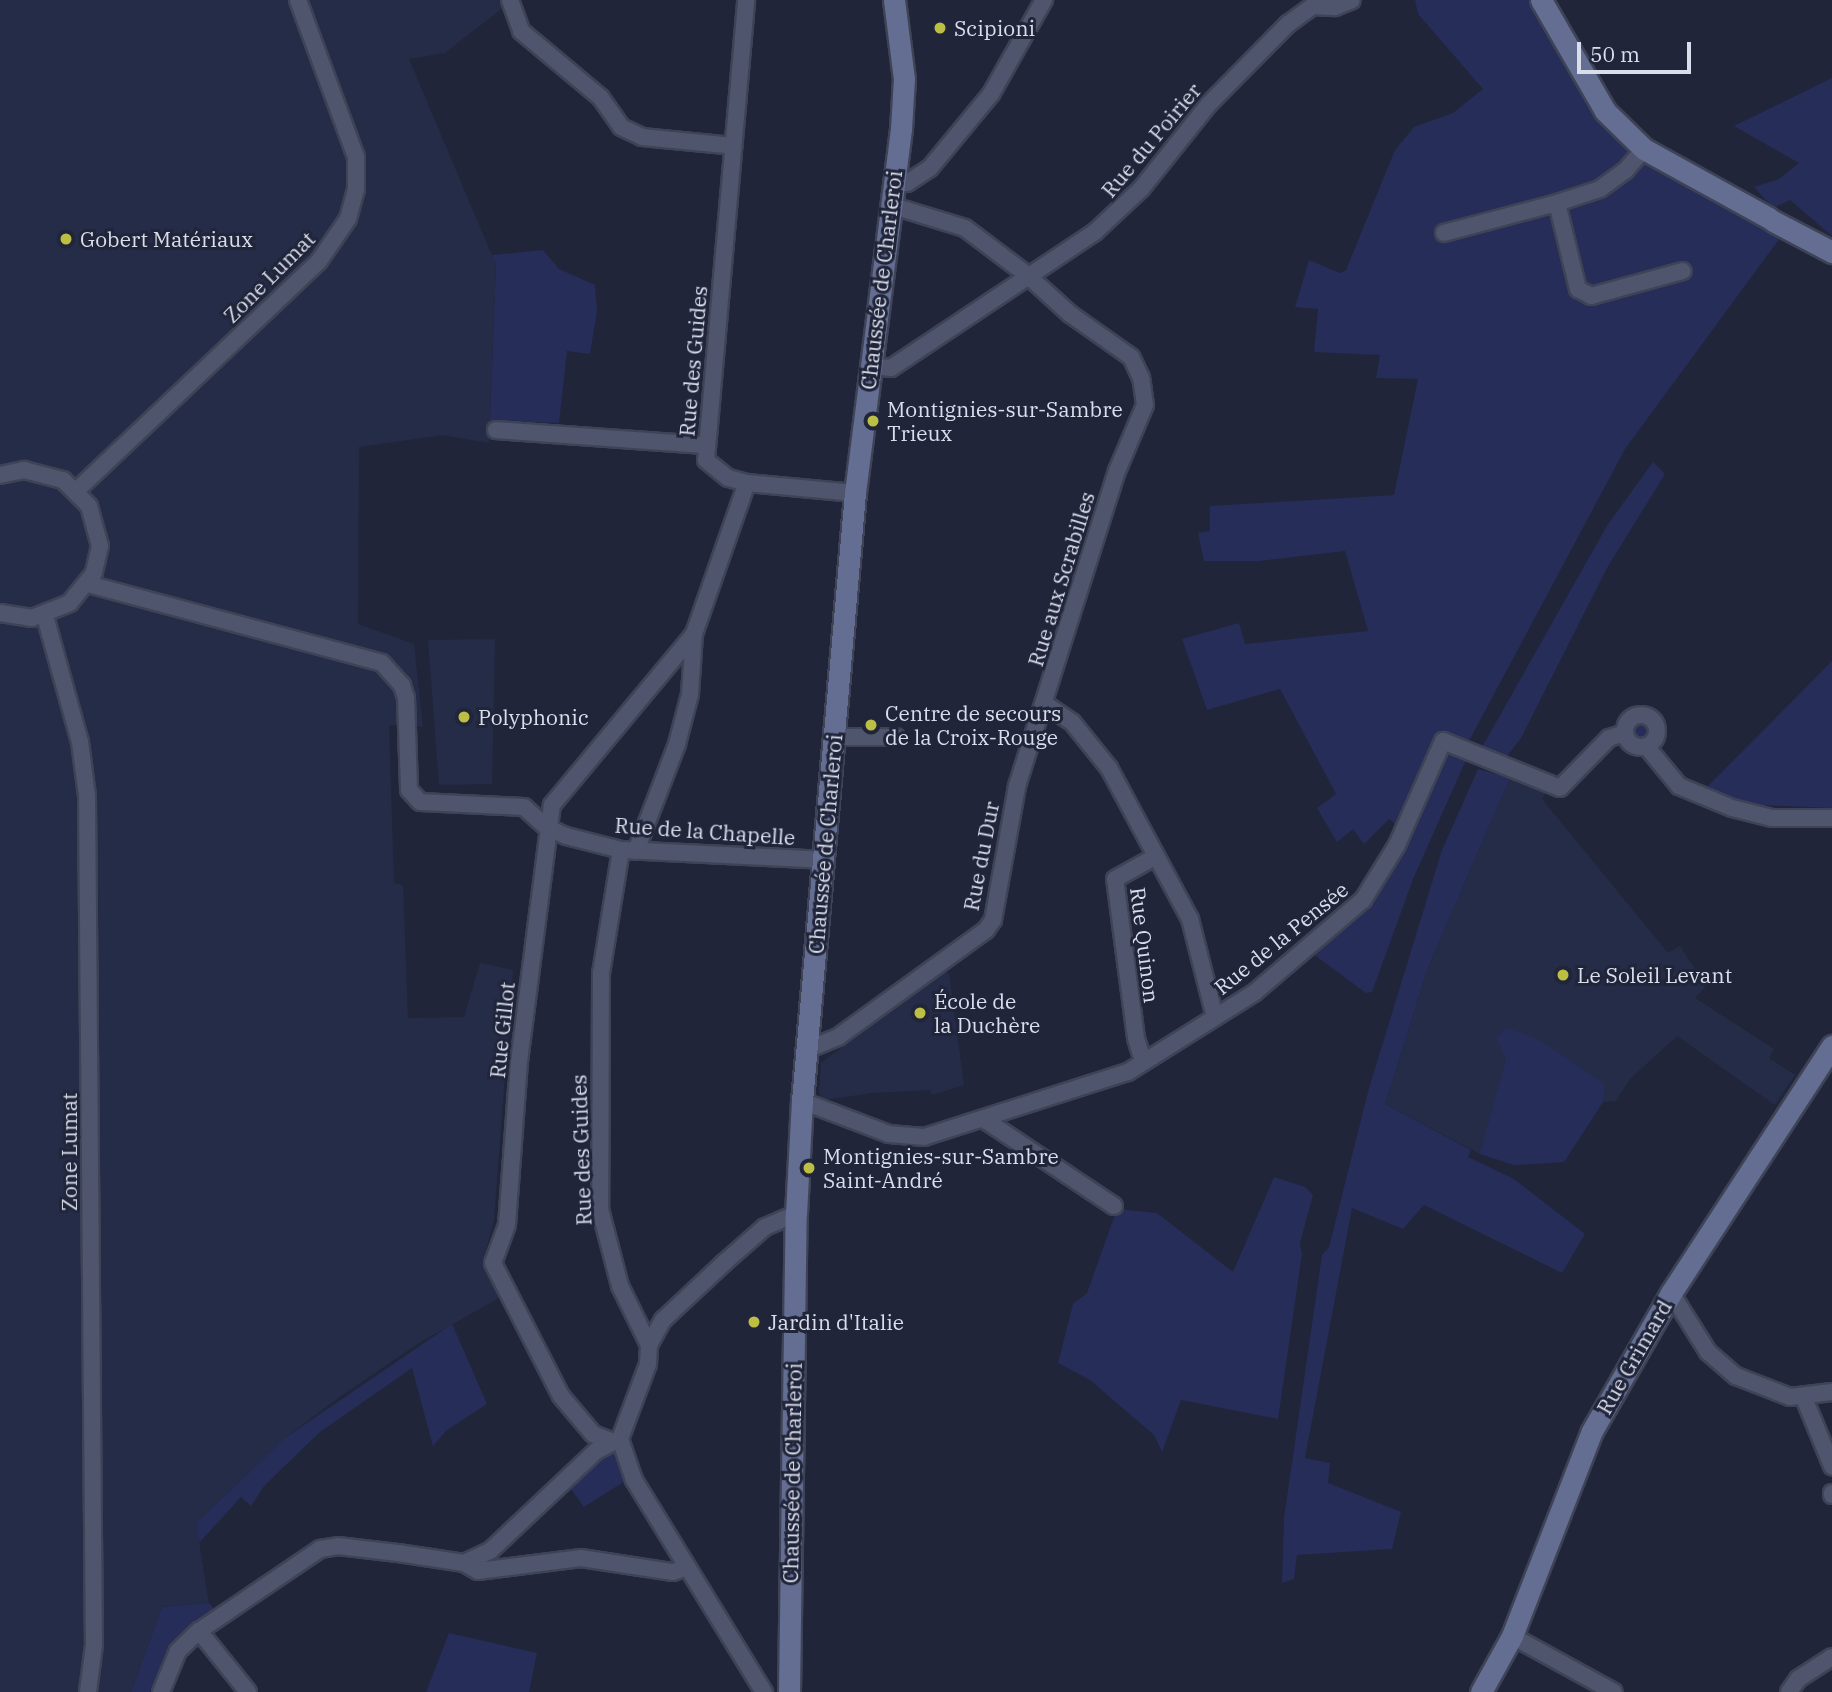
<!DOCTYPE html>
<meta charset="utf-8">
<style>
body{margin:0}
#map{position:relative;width:1832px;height:1692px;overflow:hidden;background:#20253a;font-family:"IBM Plex Serif",serif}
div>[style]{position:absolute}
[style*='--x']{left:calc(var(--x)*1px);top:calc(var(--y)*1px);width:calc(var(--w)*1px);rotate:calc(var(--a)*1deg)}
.built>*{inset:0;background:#252c47}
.green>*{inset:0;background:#252d58}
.round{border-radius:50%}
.roads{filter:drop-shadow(2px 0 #3e4356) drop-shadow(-2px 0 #3e4356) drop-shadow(0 2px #3e4356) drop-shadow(0 -2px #3e4356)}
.street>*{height:16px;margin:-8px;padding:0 8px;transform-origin:8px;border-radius:8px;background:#4e556c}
.street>.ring{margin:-8px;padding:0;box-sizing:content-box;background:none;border:16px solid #4e556c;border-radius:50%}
.secondary>*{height:21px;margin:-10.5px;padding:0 10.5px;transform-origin:10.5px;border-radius:10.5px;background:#646e93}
.dots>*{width:19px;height:19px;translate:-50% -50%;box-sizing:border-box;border:4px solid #20253a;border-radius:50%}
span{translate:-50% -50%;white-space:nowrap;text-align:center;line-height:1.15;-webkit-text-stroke:6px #20253a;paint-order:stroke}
.poi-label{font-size:21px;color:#dadeec}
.left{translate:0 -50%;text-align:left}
.street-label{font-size:21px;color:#dadeec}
.scale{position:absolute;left:1577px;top:42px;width:114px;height:32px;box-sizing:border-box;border:4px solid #dadeec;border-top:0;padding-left:9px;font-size:21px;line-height:24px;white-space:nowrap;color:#dadeec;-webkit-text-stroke:5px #20253a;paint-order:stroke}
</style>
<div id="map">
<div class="built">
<i style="clip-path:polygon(0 0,504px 0,504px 7px,445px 53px,409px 59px,496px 265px,489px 443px,443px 435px,359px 447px,358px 624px,414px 644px,423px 727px,389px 725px,394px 883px,403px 885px,408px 1018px,464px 1017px,480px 963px,513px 970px,494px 1220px,484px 1258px,499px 1298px,419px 1343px,338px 1398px,285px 1438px,196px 1523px,209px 1603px,162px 1607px,131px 1692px,0 1692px)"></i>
<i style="clip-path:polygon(495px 639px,492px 784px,439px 785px,428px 640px)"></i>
<i style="clip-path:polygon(1510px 778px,1546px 792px,1542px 799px,1668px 953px,1680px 946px,1706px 986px,1695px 998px,1774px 1049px,1769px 1058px,1795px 1075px,1775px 1105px,1677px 1036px,1630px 1079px,1616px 1101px,1602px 1102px,1564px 1162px,1514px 1165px,1480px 1154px,1385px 1104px,1429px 965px)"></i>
<i style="clip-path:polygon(939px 973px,949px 973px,964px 1085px,932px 1095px,930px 1090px,872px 1093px,824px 1100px,819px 1094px,821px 1063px)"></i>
</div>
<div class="green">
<i style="clip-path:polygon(1415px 0,1536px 0,1626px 137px,1769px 226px,1780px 238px,1625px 449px,1470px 739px,1441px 746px,1444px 753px,1466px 760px,1413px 879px,1372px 992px,1366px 993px,1313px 954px,1403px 831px,1389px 819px,1364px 844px,1353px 829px,1337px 842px,1317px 808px,1336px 794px,1280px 689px,1207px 710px,1182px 639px,1239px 623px,1245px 644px,1368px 631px,1345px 551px,1259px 561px,1204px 561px,1198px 533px,1210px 531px,1210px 506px,1394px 495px,1418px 379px,1376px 378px,1380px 355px,1314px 352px,1318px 309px,1295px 307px,1309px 260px,1340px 273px,1346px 270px,1395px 150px,1414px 127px,1453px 113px,1483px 89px,1418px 14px)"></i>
<i style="clip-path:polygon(1832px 78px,1832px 236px,1790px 200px,1773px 208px,1754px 187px,1779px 179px,1799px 163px,1734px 126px)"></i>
<i style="clip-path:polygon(543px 250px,559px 269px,595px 285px,597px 311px,590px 354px,567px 351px,559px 423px,490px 421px,496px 265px,492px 255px)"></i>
<i style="clip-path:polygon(1653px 462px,1665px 474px,1607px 568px,1521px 738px,1507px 756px,1481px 749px,1608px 524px)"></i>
<i style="clip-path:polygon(1832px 661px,1832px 808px,1757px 805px,1704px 790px)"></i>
<i class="round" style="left:1625px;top:715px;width:32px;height:32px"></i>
<i style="clip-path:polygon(1478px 769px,1510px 778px,1429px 965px,1385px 1104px,1471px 1150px,1468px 1157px,1514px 1179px,1585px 1234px,1562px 1273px,1424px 1205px,1403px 1229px,1352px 1208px,1305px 1458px,1330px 1463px,1328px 1483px,1401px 1512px,1392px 1549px,1297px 1555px,1294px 1579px,1282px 1583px,1284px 1518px,1322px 1255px,1329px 1247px,1369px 1088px,1442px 850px)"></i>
<i style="clip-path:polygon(1507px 1028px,1538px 1039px,1605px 1084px,1603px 1102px,1564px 1162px,1514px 1165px,1480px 1154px,1506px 1059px,1496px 1038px)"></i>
<i style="clip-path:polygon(1274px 1177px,1305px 1187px,1313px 1195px,1300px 1243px,1302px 1254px,1278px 1419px,1181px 1400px,1162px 1452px,1154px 1435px,1090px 1380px,1058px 1363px,1073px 1304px,1087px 1293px,1117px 1209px,1157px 1213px,1233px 1272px)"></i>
<i style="clip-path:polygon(452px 1324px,487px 1404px,447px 1430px,433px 1446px,412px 1368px,320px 1432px,264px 1486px,251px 1506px,241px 1497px,199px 1543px,196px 1523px,285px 1438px)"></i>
<i style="clip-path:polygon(615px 1449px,630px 1478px,584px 1507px,570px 1488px)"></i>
<i style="clip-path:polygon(209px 1603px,219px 1614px,183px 1636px,150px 1692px,131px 1692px,162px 1607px)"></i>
<i style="clip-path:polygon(449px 1633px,537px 1653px,529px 1692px,426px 1692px)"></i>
</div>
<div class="roads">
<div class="street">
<i style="--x:510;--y:0;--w:33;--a:70"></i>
<i style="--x:521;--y:31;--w:104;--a:39.9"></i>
<i style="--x:601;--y:98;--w:35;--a:55"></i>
<i style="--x:621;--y:127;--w:23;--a:25"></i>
<i style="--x:642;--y:137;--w:91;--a:5.6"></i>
<i style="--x:1644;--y:149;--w:28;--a:131"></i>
<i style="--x:1626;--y:170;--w:32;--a:144"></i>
<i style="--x:1600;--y:189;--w:45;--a:162"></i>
<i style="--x:1557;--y:203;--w:89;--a:76.3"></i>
<i style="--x:1578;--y:289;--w:15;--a:28"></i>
<i style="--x:1591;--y:296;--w:95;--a:-15.2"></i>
<i style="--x:893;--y:184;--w:14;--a:-4"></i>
<i style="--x:907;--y:183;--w:27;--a:-33"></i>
<i style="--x:930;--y:168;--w:96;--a:-50.5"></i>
<i style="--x:991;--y:94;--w:108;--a:-60.6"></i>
<i style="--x:1444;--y:233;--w:117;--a:-14.9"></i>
<i style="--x:869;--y:366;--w:22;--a:5"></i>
<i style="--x:891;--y:368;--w:245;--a:-33.7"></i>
<i style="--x:1095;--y:232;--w:63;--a:-43.1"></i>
<i style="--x:1141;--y:189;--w:107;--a:-51.4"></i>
<i style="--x:1208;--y:105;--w:114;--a:-45.4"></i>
<i style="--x:1288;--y:24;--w:31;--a:-36"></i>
<i style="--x:1313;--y:6;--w:22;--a:3"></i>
<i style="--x:1335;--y:7;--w:18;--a:-22"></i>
<i style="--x:496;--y:430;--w:211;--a:4.1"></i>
<i style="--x:0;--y:475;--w:25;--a:-12"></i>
<i style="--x:24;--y:470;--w:40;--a:14.4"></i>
<i style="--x:63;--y:480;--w:37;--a:45"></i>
<i style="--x:89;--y:506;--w:41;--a:74.6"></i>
<i style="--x:100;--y:546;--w:28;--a:103"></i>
<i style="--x:94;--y:573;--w:38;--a:129"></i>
<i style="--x:70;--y:603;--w:41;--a:158.5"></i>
<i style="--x:32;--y:618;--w:32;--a:-171"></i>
<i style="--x:747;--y:483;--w:108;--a:5.3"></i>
<i style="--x:77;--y:490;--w:333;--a:-43.4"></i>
<i style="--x:319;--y:261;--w:51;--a:-55.4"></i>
<i style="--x:348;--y:219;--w:31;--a:-75"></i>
<i style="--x:356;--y:189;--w:32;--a:-90"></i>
<i style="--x:356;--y:157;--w:167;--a:-110.3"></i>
<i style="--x:88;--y:584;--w:304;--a:15"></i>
<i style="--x:382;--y:663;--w:30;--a:48"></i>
<i style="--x:402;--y:685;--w:14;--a:73"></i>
<i style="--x:406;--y:698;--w:92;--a:88.1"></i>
<i style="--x:409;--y:790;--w:16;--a:47"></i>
<i style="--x:420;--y:802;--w:104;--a:2.8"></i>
<i style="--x:524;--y:807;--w:30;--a:42"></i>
<i style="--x:546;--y:827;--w:22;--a:24"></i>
<i style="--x:566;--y:836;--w:57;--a:14.3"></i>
<i style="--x:621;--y:850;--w:203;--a:2.8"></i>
<i style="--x:45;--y:616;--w:131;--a:74.5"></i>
<i style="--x:80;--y:742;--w:54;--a:82.6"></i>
<i style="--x:87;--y:796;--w:849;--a:89.53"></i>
<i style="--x:94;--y:1645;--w:47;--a:97.3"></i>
<i style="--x:1045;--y:704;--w:32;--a:34"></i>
<i style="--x:1072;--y:722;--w:59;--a:51.2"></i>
<i style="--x:1109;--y:768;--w:171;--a:61.8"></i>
<i style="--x:1190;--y:919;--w:101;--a:75.7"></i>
<i class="ring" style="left:1625px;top:715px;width:16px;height:16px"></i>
<i style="--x:835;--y:737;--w:61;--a:0"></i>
<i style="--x:1646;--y:746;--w:52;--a:50.5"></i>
<i style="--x:1679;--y:786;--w:57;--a:22.5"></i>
<i style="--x:1732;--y:808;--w:41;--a:14"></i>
<i style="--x:1772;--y:818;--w:60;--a:0"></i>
<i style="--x:621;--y:850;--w:125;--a:99.2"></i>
<i style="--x:601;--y:973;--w:236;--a:90.2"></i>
<i style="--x:600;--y:1209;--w:80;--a:75.4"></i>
<i style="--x:620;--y:1286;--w:66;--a:63.8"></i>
<i style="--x:649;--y:1345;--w:19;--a:93"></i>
<i style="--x:648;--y:1364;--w:80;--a:110.5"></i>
<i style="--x:620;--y:1439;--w:43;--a:71.1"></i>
<i style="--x:634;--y:1480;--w:249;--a:58.5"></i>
<i style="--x:636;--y:851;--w:115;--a:-69"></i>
<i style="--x:677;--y:744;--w:52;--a:-75.4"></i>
<i style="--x:690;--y:694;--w:60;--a:-86.2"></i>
<i style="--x:694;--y:634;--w:160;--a:-70.7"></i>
<i style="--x:747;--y:483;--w:20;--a:-165"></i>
<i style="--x:728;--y:478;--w:28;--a:-141"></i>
<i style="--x:706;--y:460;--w:462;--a:-85"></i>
<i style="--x:806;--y:1050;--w:35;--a:-22"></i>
<i style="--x:838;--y:1037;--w:183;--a:-35.9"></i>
<i style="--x:986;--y:930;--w:12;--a:-55"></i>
<i style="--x:993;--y:920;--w:136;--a:-79.8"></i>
<i style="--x:1017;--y:786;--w:330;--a:-72.4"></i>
<i style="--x:1117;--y:471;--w:72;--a:-67"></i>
<i style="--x:1145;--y:405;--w:27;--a:-98"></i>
<i style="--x:1141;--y:378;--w:23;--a:-115"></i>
<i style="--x:1131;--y:357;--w:75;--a:-144.8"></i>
<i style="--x:1070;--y:314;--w:59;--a:-137.7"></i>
<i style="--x:1026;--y:274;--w:76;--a:-143"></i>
<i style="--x:965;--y:228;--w:78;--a:-163"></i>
<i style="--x:1143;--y:1061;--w:24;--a:-107"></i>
<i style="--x:1136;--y:1038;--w:160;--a:-97.5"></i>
<i style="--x:1115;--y:879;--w:46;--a:-28.8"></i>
<i style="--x:802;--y:1101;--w:93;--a:20.8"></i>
<i style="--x:889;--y:1134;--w:35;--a:5"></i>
<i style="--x:924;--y:1137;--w:214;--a:-17.7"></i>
<i style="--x:1128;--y:1072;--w:149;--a:-32.1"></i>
<i style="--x:1254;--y:993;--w:143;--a:-40.5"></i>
<i style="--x:1363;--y:900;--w:65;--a:-58.3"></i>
<i style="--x:1397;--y:845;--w:114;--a:-66.1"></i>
<i style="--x:1443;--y:741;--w:126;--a:21.9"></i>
<i style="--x:1560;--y:788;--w:70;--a:-45.6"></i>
<i style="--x:1609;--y:738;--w:16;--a:-18"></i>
<i style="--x:985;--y:1120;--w:155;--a:33.7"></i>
<i style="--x:1671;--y:1293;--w:70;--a:57.9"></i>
<i style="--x:1708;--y:1352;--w:37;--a:41"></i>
<i style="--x:1736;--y:1376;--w:58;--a:21.3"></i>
<i style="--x:1790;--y:1397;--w:42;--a:-6.8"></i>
<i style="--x:649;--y:1345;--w:29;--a:-61"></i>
<i style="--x:663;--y:1320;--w:85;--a:-43.1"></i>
<i style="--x:725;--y:1262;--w:53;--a:-41.2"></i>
<i style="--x:765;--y:1227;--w:34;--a:-23"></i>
<i style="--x:1804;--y:1398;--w:74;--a:67.6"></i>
<i style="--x:611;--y:1441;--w:19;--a:-159"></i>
<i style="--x:593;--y:1434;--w:50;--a:-130.1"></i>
<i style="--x:561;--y:1396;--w:149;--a:-117.1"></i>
<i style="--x:493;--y:1263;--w:40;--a:-69.8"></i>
<i style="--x:507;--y:1225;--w:163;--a:-85.8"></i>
<i style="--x:519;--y:1062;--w:259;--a:-82.7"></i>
<i style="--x:552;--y:805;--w:222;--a:-50.3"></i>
<i style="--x:1832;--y:1495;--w:2;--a:-90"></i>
<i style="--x:464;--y:1563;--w:29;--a:-25"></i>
<i style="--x:490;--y:1551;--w:146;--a:-43.3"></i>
<i style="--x:596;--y:1451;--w:25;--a:-27"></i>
<i style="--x:199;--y:1631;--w:78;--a:51.2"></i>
<i style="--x:1512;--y:1636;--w:116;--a:28.8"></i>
<i style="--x:161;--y:1692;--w:44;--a:-67.5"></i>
<i style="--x:178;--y:1651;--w:29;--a:-44"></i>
<i style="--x:199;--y:1631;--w:146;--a:-34.1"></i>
<i style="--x:320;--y:1549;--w:18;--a:-9"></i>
<i style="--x:338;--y:1546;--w:60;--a:6.7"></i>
<i style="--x:398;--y:1553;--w:67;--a:8.6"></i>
<i style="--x:464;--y:1563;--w:16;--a:30"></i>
<i style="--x:478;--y:1571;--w:104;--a:-7.2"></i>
<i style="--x:581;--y:1558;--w:93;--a:8.7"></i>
<i style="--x:673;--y:1572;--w:13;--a:-18"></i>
<i style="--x:1789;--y:1692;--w:16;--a:-55"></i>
<i style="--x:1798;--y:1679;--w:40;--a:-32.9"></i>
</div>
<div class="secondary">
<i style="--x:1541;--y:0;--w:128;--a:60"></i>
<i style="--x:1605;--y:111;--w:54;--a:44.3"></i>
<i style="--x:1644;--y:149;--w:143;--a:28.9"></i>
<i style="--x:1773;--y:221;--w:67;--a:27.7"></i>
<i style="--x:789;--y:1692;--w:478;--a:-89.2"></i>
<i style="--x:796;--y:1214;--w:113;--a:-87"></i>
<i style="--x:802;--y:1101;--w:610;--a:-85.02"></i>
<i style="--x:855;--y:493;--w:367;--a:-82.8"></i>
<i style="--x:901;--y:129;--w:50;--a:-86.6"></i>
<i style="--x:904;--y:79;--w:80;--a:-97.2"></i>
<i style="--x:1481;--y:1692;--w:64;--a:-61"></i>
<i style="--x:1512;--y:1636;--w:220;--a:-68.7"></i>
<i style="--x:1592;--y:1431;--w:159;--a:-60.2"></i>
<i style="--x:1671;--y:1293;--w:295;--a:-56.9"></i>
</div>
</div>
<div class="dots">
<i style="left:940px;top:28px;background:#bcbf43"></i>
<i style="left:66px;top:239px;background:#bcbf43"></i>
<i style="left:873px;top:421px;background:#bcbf43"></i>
<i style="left:464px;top:717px;background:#bcbf43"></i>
<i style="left:871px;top:725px;background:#bcbf43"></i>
<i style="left:1563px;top:975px;background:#bcbf43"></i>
<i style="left:920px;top:1013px;background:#bcbf43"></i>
<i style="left:809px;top:1168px;background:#bcbf43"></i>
<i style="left:754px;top:1322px;background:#bcbf43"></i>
</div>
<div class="poi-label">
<span class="left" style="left:954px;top:28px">Scipioni</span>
<span class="left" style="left:80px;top:239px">Gobert Matériaux</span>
<span class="left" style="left:887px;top:421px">Montignies-sur-Sambre<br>Trieux</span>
<span class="left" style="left:885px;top:725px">Centre de secours<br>de la Croix-Rouge</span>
<span class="left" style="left:478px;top:717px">Polyphonic</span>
<span class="left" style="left:1577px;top:975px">Le Soleil Levant</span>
<span class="left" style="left:934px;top:1013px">École de<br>la Duchère</span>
<span class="left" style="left:823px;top:1168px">Montignies-sur-Sambre<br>Saint-André</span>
<span class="left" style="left:768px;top:1322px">Jardin d'Italie</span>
</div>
<div class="street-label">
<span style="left:1151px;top:140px;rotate:-50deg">Rue du Poirier</span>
<span style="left:269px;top:277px;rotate:-45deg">Zone Lumat</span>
<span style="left:881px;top:280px;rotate:-83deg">Chaussée de Charleroi</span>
<span style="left:693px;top:361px;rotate:-85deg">Rue des Guides</span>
<span style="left:1061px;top:579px;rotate:-73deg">Rue aux Scrabilles</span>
<span style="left:705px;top:831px;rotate:4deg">Rue de la Chapelle</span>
<span style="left:825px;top:844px;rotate:-85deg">Chaussée de Charleroi</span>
<span style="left:981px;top:856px;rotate:-79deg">Rue du Dur</span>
<span style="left:1281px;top:938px;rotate:-39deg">Rue de la Pensée</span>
<span style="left:1145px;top:945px;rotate:83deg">Rue Quinon</span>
<span style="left:502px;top:1030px;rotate:-84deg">Rue Gillot</span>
<span style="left:581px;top:1150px;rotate:-92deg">Rue des Guides</span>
<span style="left:69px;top:1152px;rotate:-90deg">Zone Lumat</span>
<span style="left:1634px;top:1357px;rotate:-60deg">Rue Grimard</span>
<span style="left:792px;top:1473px;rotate:-89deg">Chaussée de Charleroi</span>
</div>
<div class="scale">50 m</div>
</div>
